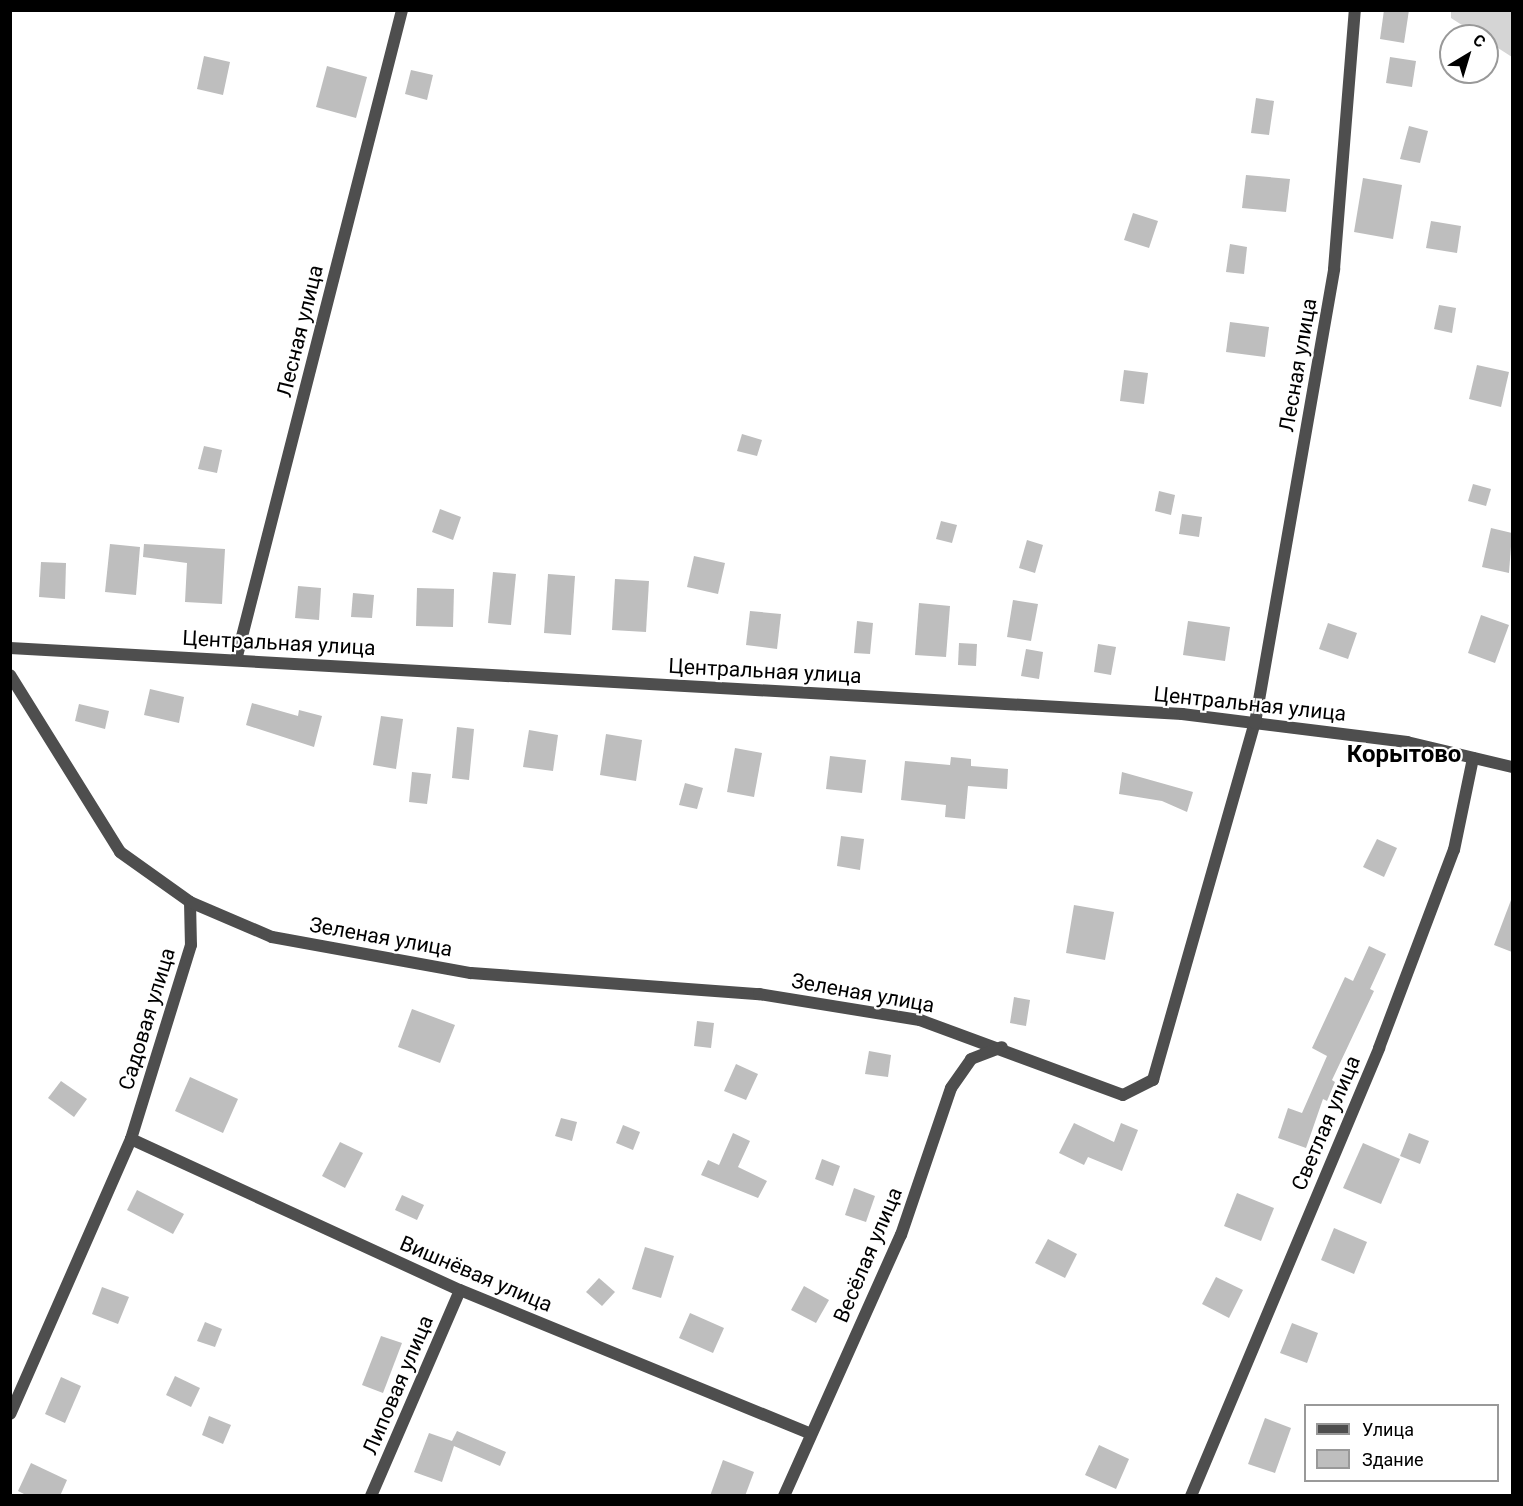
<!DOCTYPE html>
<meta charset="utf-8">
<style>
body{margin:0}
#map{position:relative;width:1523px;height:1506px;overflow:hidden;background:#fff;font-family:Roboto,sans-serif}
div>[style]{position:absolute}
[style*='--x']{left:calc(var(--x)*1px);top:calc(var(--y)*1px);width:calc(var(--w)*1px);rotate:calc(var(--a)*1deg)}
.green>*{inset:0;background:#d5d5d5}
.building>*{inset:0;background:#bebebe}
.street>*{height:12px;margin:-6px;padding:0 6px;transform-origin:6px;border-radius:6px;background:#4e4e4e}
span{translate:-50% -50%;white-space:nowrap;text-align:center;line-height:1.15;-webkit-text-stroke:4.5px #fff;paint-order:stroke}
.street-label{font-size:21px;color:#000}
.quarter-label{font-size:24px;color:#000;font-weight:700}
.frame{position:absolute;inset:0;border:12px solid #000;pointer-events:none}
.legend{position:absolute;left:1304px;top:1404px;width:195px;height:78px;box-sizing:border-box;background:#fff;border:2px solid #999;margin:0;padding:8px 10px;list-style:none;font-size:18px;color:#000}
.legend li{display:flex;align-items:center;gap:12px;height:30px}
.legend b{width:30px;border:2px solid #999}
.north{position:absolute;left:1439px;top:24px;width:60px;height:60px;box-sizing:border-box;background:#fff;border:2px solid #999;border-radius:50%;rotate:38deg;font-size:16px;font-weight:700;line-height:24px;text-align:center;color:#000}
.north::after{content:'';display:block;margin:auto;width:21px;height:27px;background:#000;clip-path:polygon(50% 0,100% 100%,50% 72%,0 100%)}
</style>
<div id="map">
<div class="green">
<i style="clip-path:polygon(1451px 11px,1512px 11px,1512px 57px,1487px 41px,1487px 36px,1479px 36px,1451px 18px)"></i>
</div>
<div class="building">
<i style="clip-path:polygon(1384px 10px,1409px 10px,1404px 43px,1380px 39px)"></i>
<i style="clip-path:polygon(204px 56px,230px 62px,223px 95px,197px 89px)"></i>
<i style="clip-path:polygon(1390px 57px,1416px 61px,1412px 87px,1386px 83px)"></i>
<i style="clip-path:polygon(327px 66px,367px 77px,356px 118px,316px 107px)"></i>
<i style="clip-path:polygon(411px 70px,433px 75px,427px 100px,405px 94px)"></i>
<i style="clip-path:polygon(1256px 98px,1274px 101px,1269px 135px,1251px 133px)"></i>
<i style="clip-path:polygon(1409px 126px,1428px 131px,1420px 163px,1400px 159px)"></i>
<i style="clip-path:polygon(1246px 175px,1290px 179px,1286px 212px,1242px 208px)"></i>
<i style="clip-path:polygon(1363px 178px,1402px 185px,1393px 239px,1354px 232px)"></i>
<i style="clip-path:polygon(1133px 213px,1158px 221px,1149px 248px,1124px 240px)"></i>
<i style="clip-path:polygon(1431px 221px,1461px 226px,1457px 253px,1426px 248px)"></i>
<i style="clip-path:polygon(1230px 244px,1247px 247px,1244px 274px,1226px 272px)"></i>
<i style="clip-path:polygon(1439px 305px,1456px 308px,1452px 333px,1434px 329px)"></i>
<i style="clip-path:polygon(1230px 322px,1269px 327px,1265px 357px,1226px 352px)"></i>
<i style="clip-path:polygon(1477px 365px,1509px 372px,1501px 407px,1469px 399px)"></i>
<i style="clip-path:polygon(1124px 370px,1148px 373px,1144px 404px,1120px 401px)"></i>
<i style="clip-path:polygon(742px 434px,762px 440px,757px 456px,737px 451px)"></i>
<i style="clip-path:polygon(204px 446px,222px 450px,217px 473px,198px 469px)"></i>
<i style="clip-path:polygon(1473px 484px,1491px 489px,1486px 506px,1468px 501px)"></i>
<i style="clip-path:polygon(1159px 491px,1175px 495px,1171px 515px,1155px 511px)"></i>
<i style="clip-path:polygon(440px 509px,461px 517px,453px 540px,432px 532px)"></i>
<i style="clip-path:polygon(1182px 514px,1202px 517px,1199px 537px,1179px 534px)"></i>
<i style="clip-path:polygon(941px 521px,957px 525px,952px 543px,936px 539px)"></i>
<i style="clip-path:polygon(1491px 528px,1512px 533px,1509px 573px,1482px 567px)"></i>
<i style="clip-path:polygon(1027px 540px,1043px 545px,1035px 573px,1019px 568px)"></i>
<i style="clip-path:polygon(110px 544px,140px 547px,136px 595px,105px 592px)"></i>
<i style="clip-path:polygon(144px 544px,225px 549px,222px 604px,185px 602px,187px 563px,143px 557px)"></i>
<i style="clip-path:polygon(694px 556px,725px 563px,718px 594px,687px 587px)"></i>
<i style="clip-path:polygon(41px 562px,66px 563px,65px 599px,39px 597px)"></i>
<i style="clip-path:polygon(493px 572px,516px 574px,511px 625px,488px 623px)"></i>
<i style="clip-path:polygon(548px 574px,575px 576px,571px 635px,544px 633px)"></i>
<i style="clip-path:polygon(615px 579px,649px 581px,646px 632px,612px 630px)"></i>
<i style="clip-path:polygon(298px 586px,321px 588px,319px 620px,295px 618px)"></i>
<i style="clip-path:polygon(417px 588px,454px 589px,453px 627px,416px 626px)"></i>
<i style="clip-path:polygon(353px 593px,374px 595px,372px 618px,351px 617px)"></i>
<i style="clip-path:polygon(1013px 600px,1038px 604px,1031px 641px,1007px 637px)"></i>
<i style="clip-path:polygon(919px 603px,950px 606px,946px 657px,915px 655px)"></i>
<i style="clip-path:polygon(750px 611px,781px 614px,777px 649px,746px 645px)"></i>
<i style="clip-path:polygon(1481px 615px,1509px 625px,1495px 663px,1468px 653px)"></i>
<i style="clip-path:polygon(857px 621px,873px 623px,870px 654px,854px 653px)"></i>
<i style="clip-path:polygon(1188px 621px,1230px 627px,1225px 661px,1183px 655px)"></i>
<i style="clip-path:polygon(1328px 623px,1357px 633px,1348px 659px,1319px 649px)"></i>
<i style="clip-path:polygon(959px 643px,977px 644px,976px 666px,958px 665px)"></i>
<i style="clip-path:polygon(1098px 644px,1116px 647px,1111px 675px,1094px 672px)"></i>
<i style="clip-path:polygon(1026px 649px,1043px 652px,1039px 679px,1021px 676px)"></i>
<i style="clip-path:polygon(150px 689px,184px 697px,179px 723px,144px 715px)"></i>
<i style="clip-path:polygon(252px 703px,298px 716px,299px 710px,322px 716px,314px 747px,246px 725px)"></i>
<i style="clip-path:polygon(79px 704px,109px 711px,105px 729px,75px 721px)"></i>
<i style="clip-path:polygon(381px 716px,403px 719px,396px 769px,373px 765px)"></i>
<i style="clip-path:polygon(457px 727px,474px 729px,469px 780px,452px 778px)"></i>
<i style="clip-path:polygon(529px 730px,558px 735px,553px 771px,523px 767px)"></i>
<i style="clip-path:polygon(606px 734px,642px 740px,636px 781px,600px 775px)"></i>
<i style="clip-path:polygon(735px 748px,762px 753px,754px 797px,727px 792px)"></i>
<i style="clip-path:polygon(830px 756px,866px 760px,862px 793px,826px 789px)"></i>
<i style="clip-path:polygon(951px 757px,971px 759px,971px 766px,1008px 769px,1007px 789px,968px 786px,965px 819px,945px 817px,946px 805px,901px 800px,905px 761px,950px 765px)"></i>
<i style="clip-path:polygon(412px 772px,431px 774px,427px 804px,409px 802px)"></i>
<i style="clip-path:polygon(1122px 772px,1193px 792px,1187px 812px,1162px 801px,1119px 794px)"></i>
<i style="clip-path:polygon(685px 783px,703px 788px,697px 809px,679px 805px)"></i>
<i style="clip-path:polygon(841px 836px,864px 839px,860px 870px,837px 866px)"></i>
<i style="clip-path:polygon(1377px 839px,1397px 848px,1384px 877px,1363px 867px)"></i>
<i style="clip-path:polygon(1511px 900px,1512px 900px,1512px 952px,1494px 945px)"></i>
<i style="clip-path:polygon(1074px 905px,1114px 912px,1105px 960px,1066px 953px)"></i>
<i style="clip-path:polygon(1369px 946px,1386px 954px,1370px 989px,1374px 991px,1332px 1080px,1335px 1082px,1327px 1101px,1323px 1099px,1306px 1148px,1278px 1138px,1288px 1108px,1302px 1113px,1327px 1056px,1312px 1048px,1345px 977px,1353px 981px)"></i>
<i style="clip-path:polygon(1014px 997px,1030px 1000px,1026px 1026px,1010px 1023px)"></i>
<i style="clip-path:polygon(412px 1009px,455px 1025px,440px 1063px,398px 1047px)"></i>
<i style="clip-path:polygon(697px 1021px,714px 1023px,711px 1048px,694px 1046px)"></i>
<i style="clip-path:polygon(869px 1051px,891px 1055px,888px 1077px,865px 1074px)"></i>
<i style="clip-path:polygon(736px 1064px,758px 1074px,746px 1100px,724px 1091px)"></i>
<i style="clip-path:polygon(190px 1077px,238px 1099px,223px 1133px,175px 1111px)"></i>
<i style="clip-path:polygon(61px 1081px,87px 1099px,74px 1117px,48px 1098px)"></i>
<i style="clip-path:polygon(561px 1118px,577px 1122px,572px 1141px,555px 1136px)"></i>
<i style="clip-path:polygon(1074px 1123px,1114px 1142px,1121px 1123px,1138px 1130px,1122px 1171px,1088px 1157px,1084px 1165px,1059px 1153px)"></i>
<i style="clip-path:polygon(623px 1125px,640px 1132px,633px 1150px,616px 1143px)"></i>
<i style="clip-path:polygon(733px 1133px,750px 1141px,738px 1167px,767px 1181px,758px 1198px,701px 1175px,708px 1160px,719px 1165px)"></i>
<i style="clip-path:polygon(1409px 1133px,1429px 1141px,1420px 1164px,1400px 1156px)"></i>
<i style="clip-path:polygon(340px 1142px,363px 1153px,345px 1188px,322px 1176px)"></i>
<i style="clip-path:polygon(1363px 1143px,1400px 1159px,1381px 1204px,1343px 1188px)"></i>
<i style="clip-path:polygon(822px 1159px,840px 1166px,833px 1186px,815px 1179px)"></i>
<i style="clip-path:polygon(854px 1188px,875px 1196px,866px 1222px,845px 1215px)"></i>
<i style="clip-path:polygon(137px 1190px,184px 1214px,173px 1234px,127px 1210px)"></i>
<i style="clip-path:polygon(1237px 1193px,1274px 1208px,1261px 1241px,1224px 1226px)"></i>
<i style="clip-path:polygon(402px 1195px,424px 1205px,417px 1220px,395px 1210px)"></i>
<i style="clip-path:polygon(1334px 1228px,1367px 1242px,1354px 1274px,1321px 1260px)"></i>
<i style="clip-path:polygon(1048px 1239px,1077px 1254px,1065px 1278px,1035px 1263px)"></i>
<i style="clip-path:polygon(645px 1247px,674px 1256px,661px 1298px,632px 1289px)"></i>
<i style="clip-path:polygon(1216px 1277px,1243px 1290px,1229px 1318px,1202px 1304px)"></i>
<i style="clip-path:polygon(599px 1278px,615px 1292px,602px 1306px,586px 1292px)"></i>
<i style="clip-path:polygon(804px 1286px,829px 1300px,816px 1323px,791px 1310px)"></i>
<i style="clip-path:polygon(102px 1287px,129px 1297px,118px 1324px,92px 1314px)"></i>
<i style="clip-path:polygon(690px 1313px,724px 1328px,713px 1353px,679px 1338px)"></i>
<i style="clip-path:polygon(205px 1322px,222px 1329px,215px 1347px,197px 1341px)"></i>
<i style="clip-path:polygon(1292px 1323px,1318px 1333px,1307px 1363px,1280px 1353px)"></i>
<i style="clip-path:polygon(381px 1336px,402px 1343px,383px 1393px,362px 1385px)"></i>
<i style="clip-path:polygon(175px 1376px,200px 1388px,191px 1407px,166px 1395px)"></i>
<i style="clip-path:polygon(61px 1377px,81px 1386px,65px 1423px,45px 1414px)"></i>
<i style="clip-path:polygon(209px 1416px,231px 1425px,223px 1444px,202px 1435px)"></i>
<i style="clip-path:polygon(1265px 1418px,1291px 1428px,1275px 1473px,1248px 1464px)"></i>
<i style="clip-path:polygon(457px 1431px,506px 1452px,500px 1466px,454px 1446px,442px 1482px,414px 1472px,429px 1433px,452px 1441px)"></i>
<i style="clip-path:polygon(1099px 1445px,1129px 1459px,1116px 1489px,1085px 1475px)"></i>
<i style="clip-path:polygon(723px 1460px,754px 1472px,745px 1496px,710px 1496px)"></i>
<i style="clip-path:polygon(31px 1463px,67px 1480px,60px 1496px,28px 1496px,18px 1491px)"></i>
</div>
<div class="street">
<i style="--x:10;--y:648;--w:1174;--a:3.22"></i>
<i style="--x:1182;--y:714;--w:227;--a:7.1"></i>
<i style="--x:1407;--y:742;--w:108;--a:13.4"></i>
<i style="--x:236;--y:660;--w:671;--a:-75.67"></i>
<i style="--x:10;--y:675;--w:208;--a:58.1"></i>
<i style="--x:120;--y:852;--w:86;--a:35.5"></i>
<i style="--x:190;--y:902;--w:43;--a:88.7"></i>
<i style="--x:191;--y:945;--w:203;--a:107.2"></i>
<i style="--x:131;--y:1139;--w:300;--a:113.7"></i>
<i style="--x:190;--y:902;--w:89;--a:23.1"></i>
<i style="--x:272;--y:937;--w:202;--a:10.3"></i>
<i style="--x:471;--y:973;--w:289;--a:4.2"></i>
<i style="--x:759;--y:994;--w:163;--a:9.2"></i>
<i style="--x:920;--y:1020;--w:216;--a:20.3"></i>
<i style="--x:1123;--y:1095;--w:34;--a:-27"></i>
<i style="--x:1153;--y:1080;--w:371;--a:-74.1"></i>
<i style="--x:1255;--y:723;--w:461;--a:-80.1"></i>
<i style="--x:1334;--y:269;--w:260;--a:-85.4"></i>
<i style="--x:131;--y:1139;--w:362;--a:24.7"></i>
<i style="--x:460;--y:1290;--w:379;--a:22.3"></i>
<i style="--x:371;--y:1496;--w:224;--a:-66.6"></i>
<i style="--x:784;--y:1496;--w:286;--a:-65.9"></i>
<i style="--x:901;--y:1235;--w:155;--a:-71.2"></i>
<i style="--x:951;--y:1088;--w:35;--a:-55"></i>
<i style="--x:971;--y:1059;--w:33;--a:-21"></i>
<i style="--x:1191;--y:1496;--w:486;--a:-67.2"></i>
<i style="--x:1379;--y:1048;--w:212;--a:-69.3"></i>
<i style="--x:1454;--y:850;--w:94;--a:-78.3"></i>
</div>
<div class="street-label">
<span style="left:300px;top:331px;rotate:-76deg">Лесная улица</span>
<span style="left:1298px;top:365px;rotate:-80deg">Лесная улица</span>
<span style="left:279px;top:643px;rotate:3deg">Центральная улица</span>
<span style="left:765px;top:671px;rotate:3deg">Центральная улица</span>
<span style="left:1250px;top:704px;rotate:6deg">Центральная улица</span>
<span style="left:381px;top:937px;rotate:10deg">Зеленая улица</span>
<span style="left:863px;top:993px;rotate:10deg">Зеленая улица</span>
<span style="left:147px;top:1019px;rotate:-73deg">Садовая улица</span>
<span style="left:1326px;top:1123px;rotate:-67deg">Светлая улица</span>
<span style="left:868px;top:1255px;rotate:-67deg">Весёлая улица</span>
<span style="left:476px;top:1274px;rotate:23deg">Вишнёвая улица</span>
<span style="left:398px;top:1385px;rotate:-67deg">Липовая улица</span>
</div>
<div class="quarter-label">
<span style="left:1404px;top:755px">Корытово</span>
</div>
<div class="frame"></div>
<ul class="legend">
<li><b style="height:8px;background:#4e4e4e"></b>Улица</li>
<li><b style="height:16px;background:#bebebe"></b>Здание</li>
</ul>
<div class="north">С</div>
</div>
